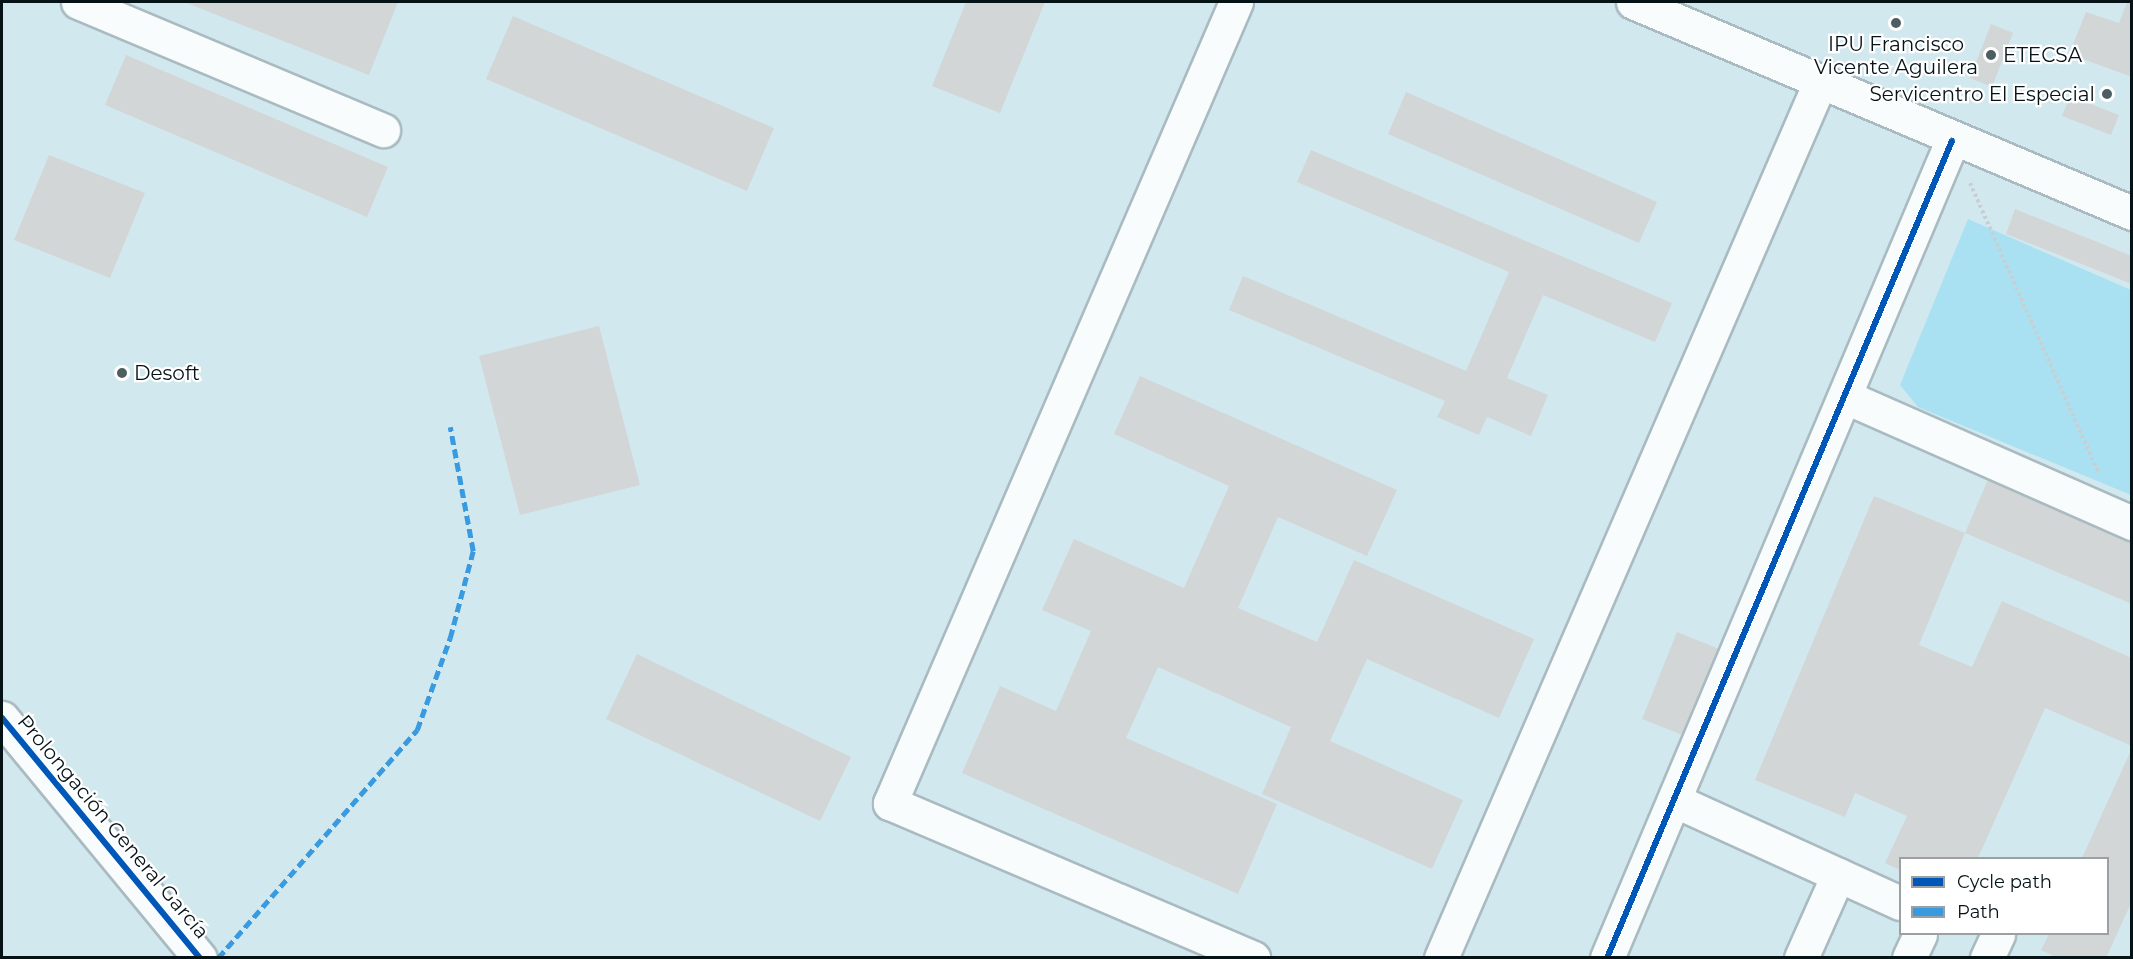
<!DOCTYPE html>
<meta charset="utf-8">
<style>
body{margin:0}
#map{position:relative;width:2133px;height:959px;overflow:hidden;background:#d2e8ef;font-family:Montserrat,sans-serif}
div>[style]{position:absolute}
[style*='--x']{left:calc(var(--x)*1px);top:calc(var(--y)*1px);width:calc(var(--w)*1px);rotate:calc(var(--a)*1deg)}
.green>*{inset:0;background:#a9e1f2}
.building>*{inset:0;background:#d2d6d6}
.path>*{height:4px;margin-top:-2px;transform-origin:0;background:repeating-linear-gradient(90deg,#c9cfd1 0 3px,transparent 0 6px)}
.roads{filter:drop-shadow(2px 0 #a9bbc0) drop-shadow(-2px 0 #a9bbc0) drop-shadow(0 2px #a9bbc0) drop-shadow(0 -2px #a9bbc0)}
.minor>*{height:33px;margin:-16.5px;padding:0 16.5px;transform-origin:16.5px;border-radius:16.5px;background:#f8fcfd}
.highway>*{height:33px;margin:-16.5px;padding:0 16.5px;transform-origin:16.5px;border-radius:16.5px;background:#f8fcfd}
.quiet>*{height:4.5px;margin-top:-2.25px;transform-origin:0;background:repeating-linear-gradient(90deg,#399adf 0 9px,transparent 0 13.5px)}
.cycleway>*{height:6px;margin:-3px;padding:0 3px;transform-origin:3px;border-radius:3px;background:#0057b8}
.dots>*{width:16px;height:16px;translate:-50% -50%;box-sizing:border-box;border:3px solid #fff;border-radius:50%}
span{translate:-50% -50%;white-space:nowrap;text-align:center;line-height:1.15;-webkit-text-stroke:4.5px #fff;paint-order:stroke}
.poi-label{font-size:20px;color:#051317}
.left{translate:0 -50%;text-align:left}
.right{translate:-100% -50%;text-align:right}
.street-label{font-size:20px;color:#051317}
.frame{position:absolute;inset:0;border:3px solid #051317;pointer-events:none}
.legend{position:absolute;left:1899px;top:857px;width:210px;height:78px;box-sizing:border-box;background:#fff;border:2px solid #9ba1a2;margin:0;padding:8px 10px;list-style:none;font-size:18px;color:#051317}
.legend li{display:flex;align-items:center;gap:12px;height:30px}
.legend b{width:30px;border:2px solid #9ba1a2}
</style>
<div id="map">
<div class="green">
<i style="clip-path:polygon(1968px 219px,2131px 290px,2131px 495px,1918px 407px,1900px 385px)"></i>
</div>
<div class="building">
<i style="clip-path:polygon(184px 2px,398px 2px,369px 75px)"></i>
<i style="clip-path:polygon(966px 2px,1045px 2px,1000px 113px,932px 86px)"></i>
<i style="clip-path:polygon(2127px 2px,2132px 2px,2132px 77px,2069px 54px,2086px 12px,2119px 23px)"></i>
<i style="clip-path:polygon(513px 16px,774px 128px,747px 191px,486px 79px)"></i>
<i style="clip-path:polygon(1991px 24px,2013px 33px,1992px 87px,1970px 78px)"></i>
<i style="clip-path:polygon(126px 55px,388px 167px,367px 217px,105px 105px)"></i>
<i style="clip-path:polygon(1406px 92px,1657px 202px,1639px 243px,1388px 134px)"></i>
<i style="clip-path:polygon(2070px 96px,2119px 115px,2111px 135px,2062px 116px)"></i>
<i style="clip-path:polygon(1311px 150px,1672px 303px,1655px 342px,1543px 295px,1507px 378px,1548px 395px,1531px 436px,1487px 417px,1479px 435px,1437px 417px,1445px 401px,1229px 310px,1243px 276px,1466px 371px,1509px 272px,1297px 182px)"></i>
<i style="clip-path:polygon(49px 155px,145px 193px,110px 278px,14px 240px)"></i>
<i style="clip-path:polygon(2015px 209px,2132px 256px,2132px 284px,2006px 234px)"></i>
<i style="clip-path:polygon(599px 326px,640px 485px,520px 515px,479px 356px)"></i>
<i style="clip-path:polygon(1140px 376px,1397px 490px,1367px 556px,1278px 517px,1238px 608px,1317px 642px,1354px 560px,1534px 639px,1499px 718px,1367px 659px,1330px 741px,1463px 800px,1432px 869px,1262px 794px,1291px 727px,1158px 667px,1126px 738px,1277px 804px,1238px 894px,962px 773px,1000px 686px,1056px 711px,1091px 631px,1042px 610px,1074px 539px,1184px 588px,1229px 486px,1114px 434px)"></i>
<i style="clip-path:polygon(1990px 475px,2132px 535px,2132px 604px,1965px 533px)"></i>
<i style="clip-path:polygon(1874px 496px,1965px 533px,1919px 645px,1972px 667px,2002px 601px,2132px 658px,2132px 746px,2045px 708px,1978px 858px,1900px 858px,1900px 870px,1885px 863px,1907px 816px,1855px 793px,1845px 817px,1755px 780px)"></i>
<i style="clip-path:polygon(1677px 632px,1719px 649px,1685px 736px,1642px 719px)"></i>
<i style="clip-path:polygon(637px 654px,851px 757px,820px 821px,606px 719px)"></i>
<i style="clip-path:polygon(2132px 748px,2132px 901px,2106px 958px,2058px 958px,2041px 950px,2049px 934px,2108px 934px,2108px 858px,2082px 858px)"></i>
</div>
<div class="path">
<i style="--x:1970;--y:183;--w:316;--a:66.1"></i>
</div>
<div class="roads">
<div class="minor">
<i style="--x:78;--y:2;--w:331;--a:22.8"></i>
<i style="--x:1236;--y:2;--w:873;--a:113.36"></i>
<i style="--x:890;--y:803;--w:395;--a:23.1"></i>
<i style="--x:1846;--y:397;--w:313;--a:23.8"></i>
<i style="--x:2;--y:718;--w:311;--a:50.5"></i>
<i style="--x:1676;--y:801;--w:246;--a:24.5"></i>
<i style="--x:1441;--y:958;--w:954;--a:-66.6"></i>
<i style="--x:1607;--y:958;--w:887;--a:-67.11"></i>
<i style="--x:1801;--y:958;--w:91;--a:-66"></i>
<i style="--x:1909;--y:958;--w:26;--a:-65"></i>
<i style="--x:1987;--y:958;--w:26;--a:-65"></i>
</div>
<div class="highway">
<i style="--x:1633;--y:2;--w:542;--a:22.92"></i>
</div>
</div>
<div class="quiet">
<i style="--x:218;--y:958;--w:303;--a:-48.9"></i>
<i style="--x:417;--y:730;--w:98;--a:-70.3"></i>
<i style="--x:450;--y:638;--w:90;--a:-75.2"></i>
<i style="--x:473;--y:551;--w:126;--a:-100.5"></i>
</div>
<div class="cycleway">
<i style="--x:2;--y:718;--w:311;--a:50.5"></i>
<i style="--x:1607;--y:958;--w:887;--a:-67.11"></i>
</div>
<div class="dots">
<i style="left:1896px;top:23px;background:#4d5e63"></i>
<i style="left:1991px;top:55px;background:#4d5e63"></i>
<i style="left:2107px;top:94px;background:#4d5e63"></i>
<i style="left:122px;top:373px;background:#4d5e63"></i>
</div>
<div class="poi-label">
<span style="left:1896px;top:56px">IPU Francisco<br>Vicente Aguilera</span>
<span class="left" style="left:2003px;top:55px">ETECSA</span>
<span class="right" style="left:2095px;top:94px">Servicentro El Especial</span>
<span class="left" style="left:134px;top:373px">Desoft</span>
</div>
<div class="street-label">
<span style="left:113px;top:827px;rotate:50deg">Prolongación General García</span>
</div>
<div class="frame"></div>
<ul class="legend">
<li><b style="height:8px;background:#0057b8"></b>Cycle path</li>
<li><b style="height:8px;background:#399adf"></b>Path</li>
</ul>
</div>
